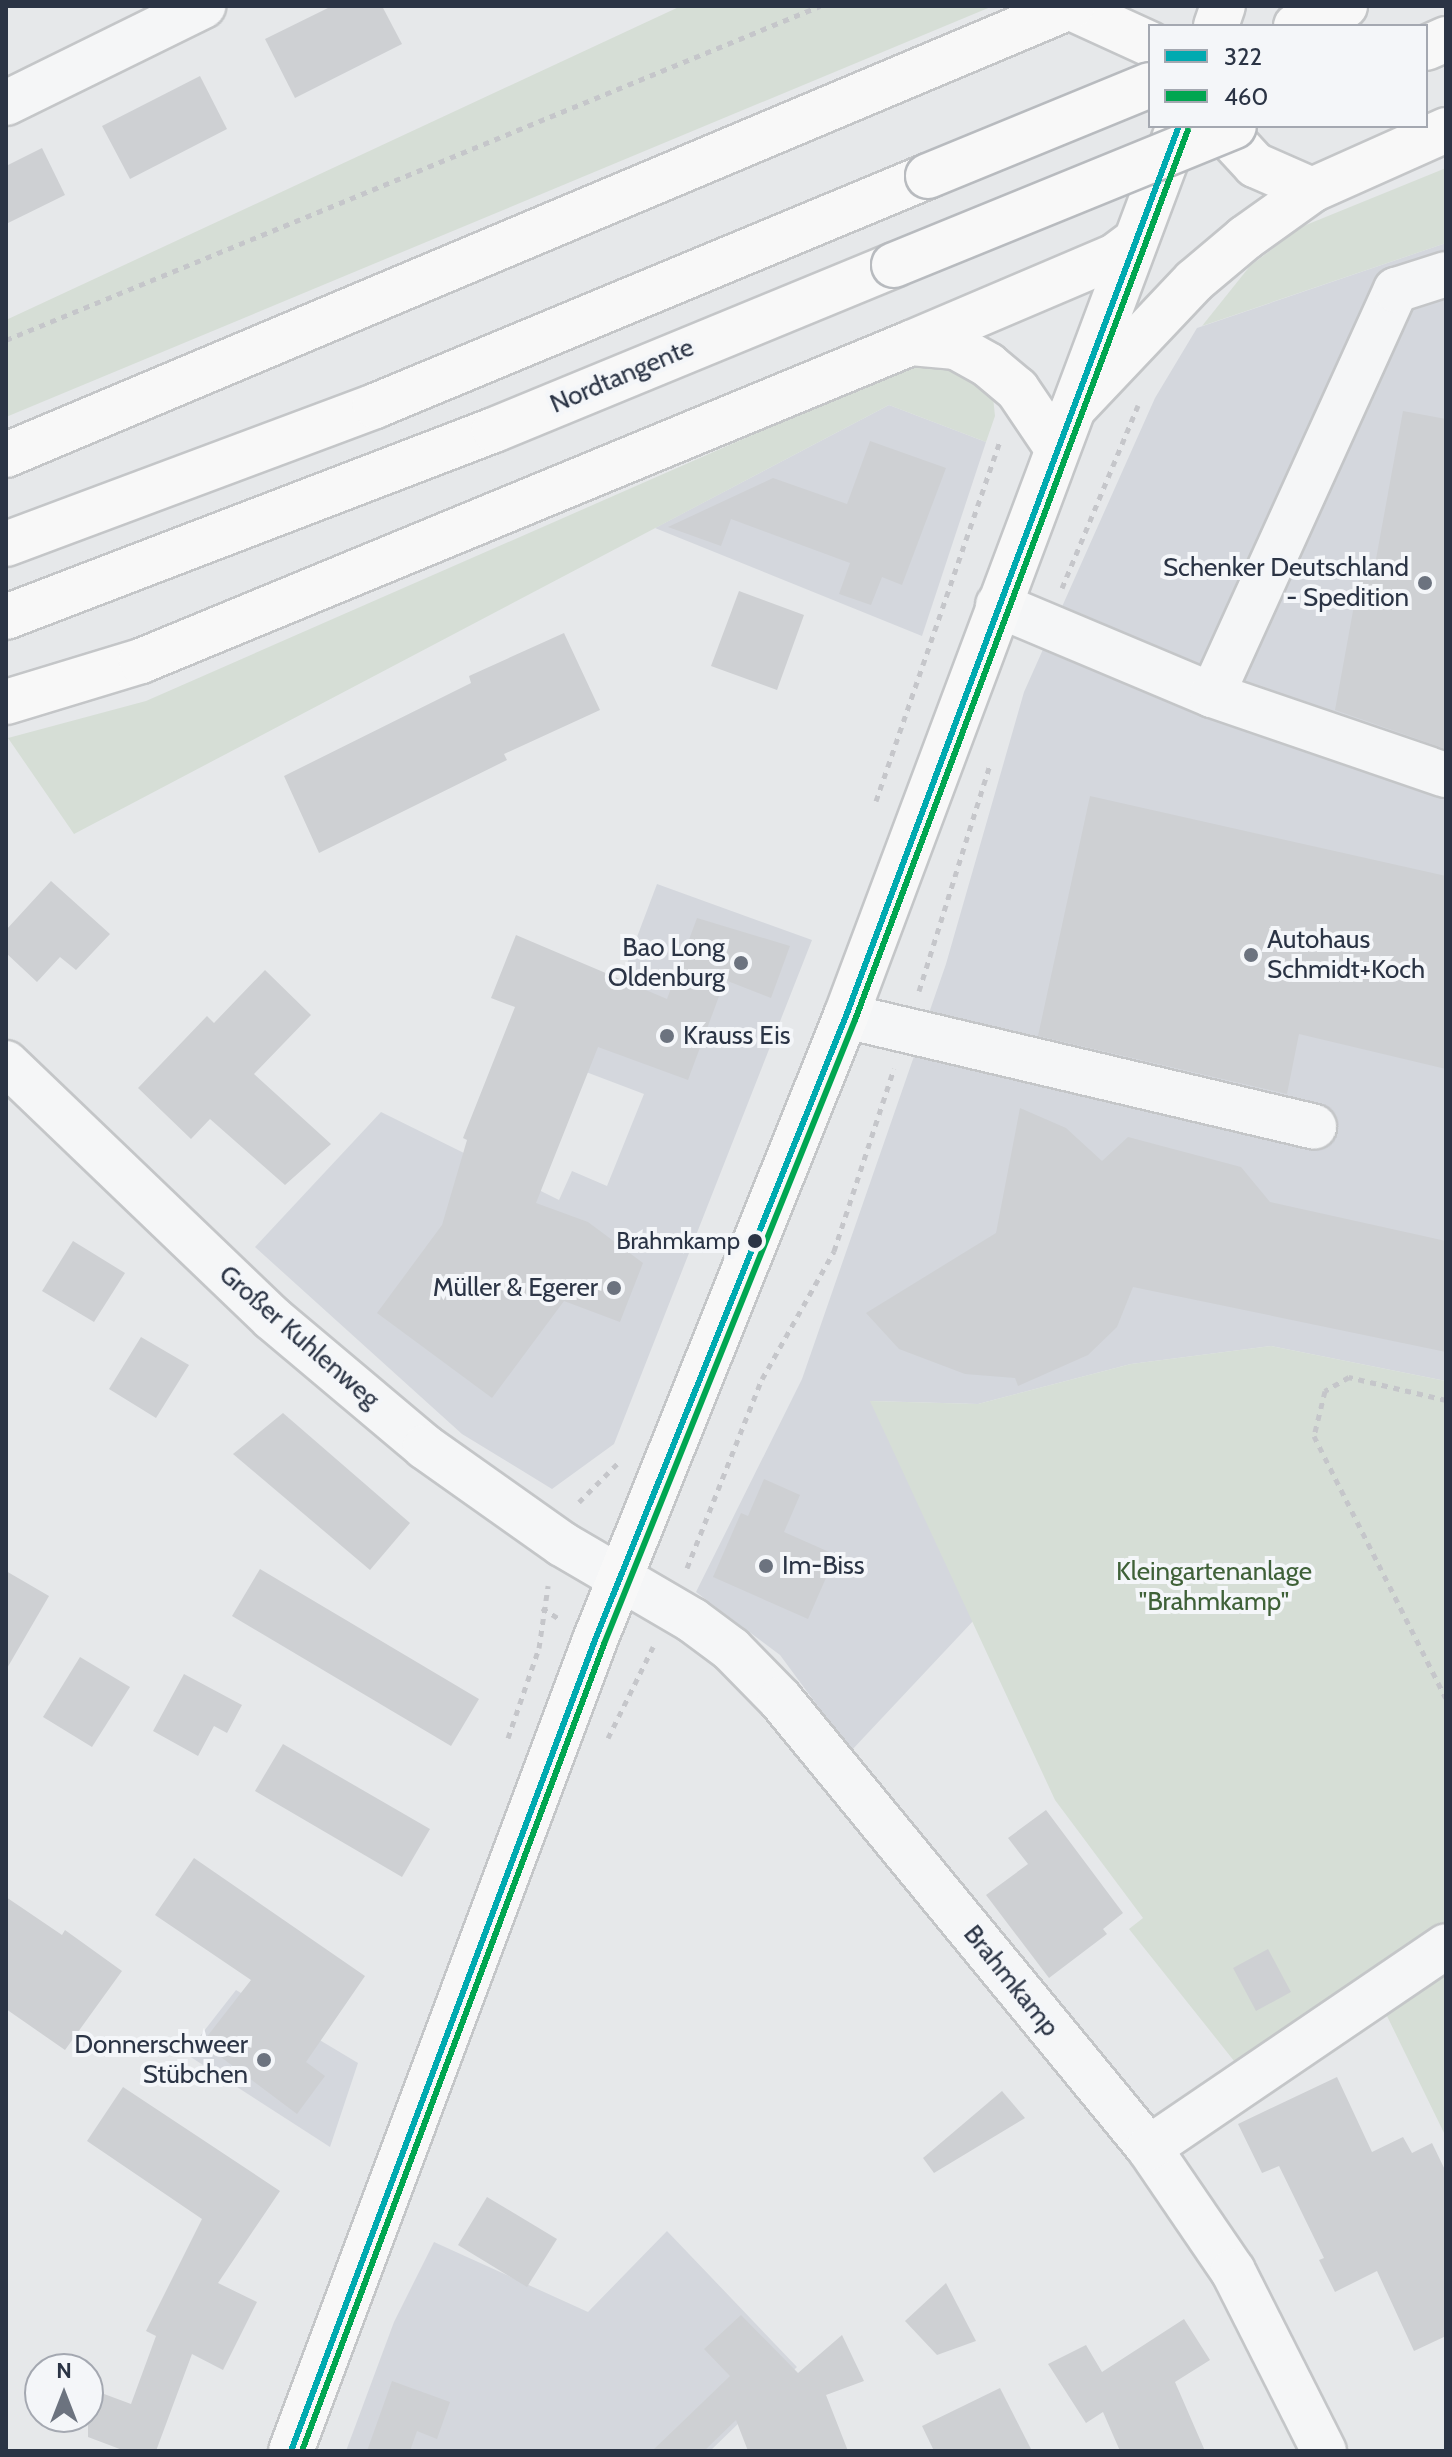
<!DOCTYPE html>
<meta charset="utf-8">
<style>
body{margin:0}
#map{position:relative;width:1452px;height:2457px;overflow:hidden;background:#e6e8ea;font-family:Cabin,sans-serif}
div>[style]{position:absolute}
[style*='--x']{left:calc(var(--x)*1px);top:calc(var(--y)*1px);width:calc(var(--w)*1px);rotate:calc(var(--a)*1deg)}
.built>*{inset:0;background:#d4d7dd}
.green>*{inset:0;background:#d6ded6}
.building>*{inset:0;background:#ced0d3}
.path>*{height:5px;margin-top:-2.5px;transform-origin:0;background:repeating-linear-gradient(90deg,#c5c6ca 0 6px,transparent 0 12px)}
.roads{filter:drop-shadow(2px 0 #c4c6c8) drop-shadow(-2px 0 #c4c6c8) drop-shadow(0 2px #c4c6c8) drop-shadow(0 -2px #c4c6c8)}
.minor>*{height:44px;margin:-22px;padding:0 22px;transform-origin:22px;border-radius:22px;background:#f5f6f7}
.major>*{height:44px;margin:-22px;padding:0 22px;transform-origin:22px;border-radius:22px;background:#f8f8f8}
.highway>*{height:44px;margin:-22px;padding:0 22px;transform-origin:22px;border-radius:22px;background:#f8f8f8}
.bridges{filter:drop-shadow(2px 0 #b8bbbf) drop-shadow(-2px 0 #b8bbbf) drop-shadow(0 2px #b8bbbf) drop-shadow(0 -2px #b8bbbf)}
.highway-bridge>*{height:44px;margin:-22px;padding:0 22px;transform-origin:22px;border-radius:22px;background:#f8f8f8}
.bus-1>*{height:6px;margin:-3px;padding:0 3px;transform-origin:3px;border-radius:3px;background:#00aab0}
.bus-2>*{height:6px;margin:-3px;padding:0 3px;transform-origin:3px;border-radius:3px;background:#00a651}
.dots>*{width:22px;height:22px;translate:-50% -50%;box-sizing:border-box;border:4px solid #f4f6f9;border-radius:50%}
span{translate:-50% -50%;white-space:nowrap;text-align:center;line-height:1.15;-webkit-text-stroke:8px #f4f6f9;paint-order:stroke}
.bus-label{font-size:24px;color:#2b3445}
.right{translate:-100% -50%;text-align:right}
.street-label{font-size:26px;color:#2b3445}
.poi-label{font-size:26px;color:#2b3445}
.left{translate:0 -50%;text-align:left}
.park-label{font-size:26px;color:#3f6138}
.frame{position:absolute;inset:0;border:8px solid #2b3445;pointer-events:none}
.legend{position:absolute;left:1148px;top:24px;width:280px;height:104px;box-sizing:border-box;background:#f4f6f9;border:2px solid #a4a8b1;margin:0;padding:10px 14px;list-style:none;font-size:24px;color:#2b3445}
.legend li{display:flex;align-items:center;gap:16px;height:40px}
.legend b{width:40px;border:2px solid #a4a8b1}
.north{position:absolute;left:24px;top:2353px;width:80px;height:80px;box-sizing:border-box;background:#f4f6f9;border:2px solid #a4a8b1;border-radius:50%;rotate:0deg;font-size:22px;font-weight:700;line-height:32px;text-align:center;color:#2b3445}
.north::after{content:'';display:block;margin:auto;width:28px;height:36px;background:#6c737f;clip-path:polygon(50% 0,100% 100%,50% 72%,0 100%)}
</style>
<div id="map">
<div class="built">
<i style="clip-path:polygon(1446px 243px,1446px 1381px,1271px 1346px,1131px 1364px,978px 1404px,871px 1401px,975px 1619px,851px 1751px,780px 1655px,696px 1592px,802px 1379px,946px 964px,1024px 692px,1155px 398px,1197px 328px)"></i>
<i style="clip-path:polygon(889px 405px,986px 442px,922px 636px,655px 528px)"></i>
<i style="clip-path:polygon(657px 884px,812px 940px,614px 1444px,552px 1489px,462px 1434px,255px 1247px,381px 1112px,559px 1200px,572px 1171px,607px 1186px,644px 1094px,586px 1072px)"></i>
<i style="clip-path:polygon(236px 1990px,358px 2063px,330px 2147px,186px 2054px)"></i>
<i style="clip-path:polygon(667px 2231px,797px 2367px,710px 2451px,346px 2451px,394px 2322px,434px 2242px,588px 2312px)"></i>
</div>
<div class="green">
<i style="clip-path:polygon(681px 6px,993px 6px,6px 417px,6px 320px)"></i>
<i style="clip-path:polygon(1446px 168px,1446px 243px,1202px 326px,1250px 266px,1301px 227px)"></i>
<i style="clip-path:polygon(905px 368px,959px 368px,993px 397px,995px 416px,986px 442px,889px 405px,74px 834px,8px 738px,146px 701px)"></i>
<i style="clip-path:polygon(1271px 1346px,1446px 1381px,1446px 2137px,1387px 2016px,1254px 2086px,1129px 1929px,1143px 1918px,1055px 1800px,870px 1401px,978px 1404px,1131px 1364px)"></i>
</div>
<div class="building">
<i style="clip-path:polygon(332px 6px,382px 6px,402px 44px,295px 98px,265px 39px)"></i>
<i style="clip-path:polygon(200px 76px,227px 129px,130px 179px,102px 126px)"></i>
<i style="clip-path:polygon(42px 148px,65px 195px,6px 224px,6px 166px)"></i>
<i style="clip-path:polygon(1403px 411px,1446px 419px,1446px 749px,1335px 710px,1359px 578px,1372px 581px)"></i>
<i style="clip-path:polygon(870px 441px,946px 468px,902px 585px,882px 577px,871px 605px,839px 594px,850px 563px,731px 519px,721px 546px,668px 527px,773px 478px,847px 504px)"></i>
<i style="clip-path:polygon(739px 591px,804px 615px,777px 690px,711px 666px)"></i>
<i style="clip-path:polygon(564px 633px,600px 710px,504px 754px,507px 760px,319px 853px,284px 776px,471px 683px,469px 676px)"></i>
<i style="clip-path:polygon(1090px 796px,1446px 876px,1446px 1069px,1299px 1034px,1287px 1094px,1038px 1036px)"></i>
<i style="clip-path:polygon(51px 881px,110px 934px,76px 970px,60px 957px,37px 982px,6px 953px,6px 930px)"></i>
<i style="clip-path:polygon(697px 918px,790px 946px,771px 998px,725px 980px,688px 1080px,598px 1047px,536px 1203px,588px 1222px,643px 1263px,620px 1322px,564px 1301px,492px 1398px,377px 1313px,442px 1225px,467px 1140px,463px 1138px,515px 1007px,491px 998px,516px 935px,667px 999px)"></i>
<i style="clip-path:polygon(265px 970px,311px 1015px,254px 1074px,331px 1144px,285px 1185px,210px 1119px,191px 1139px,138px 1088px,207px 1016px,214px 1023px)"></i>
<i style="clip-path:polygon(1020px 1108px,1066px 1128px,1102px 1161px,1128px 1137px,1241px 1167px,1270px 1202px,1446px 1241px,1446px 1352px,1133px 1287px,1117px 1327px,1088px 1355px,1018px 1386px,1015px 1378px,965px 1374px,899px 1349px,866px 1313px,996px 1233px)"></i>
<i style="clip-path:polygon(73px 1241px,125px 1273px,94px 1322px,42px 1291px)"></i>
<i style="clip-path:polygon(141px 1337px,189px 1365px,156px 1418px,109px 1389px)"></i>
<i style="clip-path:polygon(283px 1413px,410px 1523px,370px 1570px,233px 1454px)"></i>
<i style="clip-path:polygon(764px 1479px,800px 1495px,784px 1532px,836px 1555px,808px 1619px,713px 1577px,741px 1513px,748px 1516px)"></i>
<i style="clip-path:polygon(260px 1569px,479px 1699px,451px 1746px,232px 1616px)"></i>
<i style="clip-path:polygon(6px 1571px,49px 1596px,6px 1670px)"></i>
<i style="clip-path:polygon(80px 1657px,130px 1687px,92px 1747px,43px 1717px)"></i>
<i style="clip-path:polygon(184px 1674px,242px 1705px,227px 1733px,214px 1726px,198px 1756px,153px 1731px)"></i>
<i style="clip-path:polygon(283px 1744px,430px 1829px,402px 1877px,255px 1791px)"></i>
<i style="clip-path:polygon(1046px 1810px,1123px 1913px,1103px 1929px,1107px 1934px,1049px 1978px,986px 1895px,1028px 1864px,1008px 1838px)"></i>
<i style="clip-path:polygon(194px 1858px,365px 1976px,306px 2062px,325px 2076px,297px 2114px,202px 2043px,251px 1980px,155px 1915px)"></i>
<i style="clip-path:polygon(6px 1897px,62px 1935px,65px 1930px,122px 1971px,65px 2050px,6px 2009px)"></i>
<i style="clip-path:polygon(1268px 1949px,1291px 1992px,1256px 2011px,1233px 1968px)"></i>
<i style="clip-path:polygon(1337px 2077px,1372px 2152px,1403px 2137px,1412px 2153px,1432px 2143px,1446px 2172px,1446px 2336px,1414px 2351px,1377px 2271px,1335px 2292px,1319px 2260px,1324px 2258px,1279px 2166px,1262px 2173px,1238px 2124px)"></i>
<i style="clip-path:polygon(123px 2087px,280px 2191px,218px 2283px,257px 2302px,223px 2370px,192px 2354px,156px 2451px,125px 2451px,88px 2437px,88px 2388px,131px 2404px,156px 2336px,146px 2331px,202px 2219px,87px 2141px)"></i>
<i style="clip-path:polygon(1002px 2091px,1025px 2118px,934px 2173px,923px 2158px)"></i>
<i style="clip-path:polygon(487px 2197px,557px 2239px,527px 2287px,458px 2245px)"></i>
<i style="clip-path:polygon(946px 2283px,976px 2341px,937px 2355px,905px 2321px)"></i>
<i style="clip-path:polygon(741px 2315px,798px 2373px,842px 2335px,864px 2381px,826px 2395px,848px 2451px,748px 2451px,736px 2420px,704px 2451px,652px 2451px,730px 2376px,704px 2349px)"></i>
<i style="clip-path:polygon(1184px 2319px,1210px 2360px,1175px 2382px,1205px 2451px,1120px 2451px,1103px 2412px,1086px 2423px,1048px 2364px,1086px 2345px,1102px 2372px)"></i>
<i style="clip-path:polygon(392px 2381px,450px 2402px,437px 2439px,417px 2431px,410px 2451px,367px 2451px)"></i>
<i style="clip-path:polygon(1000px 2388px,1032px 2451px,934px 2451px,922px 2426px)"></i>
</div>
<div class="path">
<i style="--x:6;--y:340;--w:880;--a:-22.31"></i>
<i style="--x:1062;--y:588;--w:198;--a:-67.4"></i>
<i style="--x:876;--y:801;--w:382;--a:-71"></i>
<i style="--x:919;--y:991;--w:238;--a:-72.6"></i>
<i style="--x:1446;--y:1400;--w:100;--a:-166.7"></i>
<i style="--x:1349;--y:1377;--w:28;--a:150"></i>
<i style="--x:1325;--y:1391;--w:46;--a:103.7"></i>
<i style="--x:1314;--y:1436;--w:293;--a:63.3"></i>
<i style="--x:579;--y:1502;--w:54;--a:-45"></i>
<i style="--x:687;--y:1568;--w:203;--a:-68.4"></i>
<i style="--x:762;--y:1379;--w:147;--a:-60.6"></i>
<i style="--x:834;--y:1251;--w:192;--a:-71.8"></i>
<i style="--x:542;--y:1608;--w:19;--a:32"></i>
<i style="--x:508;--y:1738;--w:95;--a:-71"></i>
<i style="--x:539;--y:1648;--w:63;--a:-81.7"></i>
<i style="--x:608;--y:1738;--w:102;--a:-63.7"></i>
</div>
<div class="roads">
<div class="minor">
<i style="--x:6;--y:103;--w:220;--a:-26.2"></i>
<i style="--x:998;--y:605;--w:232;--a:22.8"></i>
<i style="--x:1212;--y:695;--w:445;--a:-65.6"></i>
<i style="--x:1396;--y:290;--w:52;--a:-17.7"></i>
<i style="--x:1212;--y:695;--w:247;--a:18.9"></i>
<i style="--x:846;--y:1016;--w:481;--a:13.3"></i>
<i style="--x:6;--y:1063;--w:368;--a:43.8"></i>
<i style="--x:272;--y:1318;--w:200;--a:40.1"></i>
<i style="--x:425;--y:1447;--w:168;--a:35.3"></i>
<i style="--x:562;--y:1544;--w:151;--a:30.3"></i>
<i style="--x:692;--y:1620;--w:49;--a:36.6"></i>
<i style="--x:731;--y:1649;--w:70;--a:45.6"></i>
<i style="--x:780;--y:1699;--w:581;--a:50.59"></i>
<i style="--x:1149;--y:2148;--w:149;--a:55.7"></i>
<i style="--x:1233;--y:2271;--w:202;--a:63.2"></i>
<i style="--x:1149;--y:2148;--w:359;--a:-34.2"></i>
</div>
<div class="major">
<i style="--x:1216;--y:26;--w:21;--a:-71"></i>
<i style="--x:291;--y:2451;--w:866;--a:-69.45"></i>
<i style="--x:595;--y:1640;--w:673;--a:-68.09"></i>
<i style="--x:846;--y:1016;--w:950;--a:-69.49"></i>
</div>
<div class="highway">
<i style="--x:1069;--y:7;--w:89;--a:24.6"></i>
<i style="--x:1296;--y:26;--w:53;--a:-22.2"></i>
<i style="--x:1426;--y:48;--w:22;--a:-24"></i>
<i style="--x:1219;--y:126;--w:53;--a:47.3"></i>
<i style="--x:1255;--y:165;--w:62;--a:23.7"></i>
<i style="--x:911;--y:343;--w:45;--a:5.1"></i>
<i style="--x:956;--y:347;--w:37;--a:29"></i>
<i style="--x:988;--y:365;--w:38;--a:40"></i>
<i style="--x:1017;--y:389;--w:71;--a:55.9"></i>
<i style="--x:1073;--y:409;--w:176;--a:-46.6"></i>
<i style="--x:1194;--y:281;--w:67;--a:-40.1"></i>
<i style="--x:1245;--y:238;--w:82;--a:-35.6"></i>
<i style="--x:1312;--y:190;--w:147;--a:-24.1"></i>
<i style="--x:6;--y:455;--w:1157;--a:-22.84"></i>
<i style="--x:6;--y:544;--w:394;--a:-20.5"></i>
<i style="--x:375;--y:406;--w:599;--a:-22.58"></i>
<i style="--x:6;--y:617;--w:523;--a:-20.97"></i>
<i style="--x:494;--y:430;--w:433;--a:-22.4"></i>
<i style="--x:6;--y:702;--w:141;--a:-16.9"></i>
<i style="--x:141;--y:661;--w:833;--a:-22.44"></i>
<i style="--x:911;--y:343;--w:222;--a:-23.1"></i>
<i style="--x:1115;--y:256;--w:25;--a:-37"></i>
</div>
</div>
<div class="bridges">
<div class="highway-bridge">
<i style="--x:928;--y:176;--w:240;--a:-22.3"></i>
<i style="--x:894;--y:265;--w:367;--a:-22.2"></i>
</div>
</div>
<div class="bus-1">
<i style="--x:291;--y:2451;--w:866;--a:-69.45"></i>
<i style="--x:595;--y:1640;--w:673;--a:-68.09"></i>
<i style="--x:846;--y:1016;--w:950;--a:-69.49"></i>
</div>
<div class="bus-2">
<i style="--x:302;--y:2451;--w:862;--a:-69.48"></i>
<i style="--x:604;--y:1644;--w:673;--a:-68.09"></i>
<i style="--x:855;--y:1020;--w:950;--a:-69.49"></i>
</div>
<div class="dots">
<i style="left:1425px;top:583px;background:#6c737f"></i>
<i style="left:1251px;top:955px;background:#6c737f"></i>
<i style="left:741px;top:963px;background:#6c737f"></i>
<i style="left:667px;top:1036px;background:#6c737f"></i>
<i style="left:755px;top:1241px;background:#2b3445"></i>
<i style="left:614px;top:1288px;background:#6c737f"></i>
<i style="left:766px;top:1566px;background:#6c737f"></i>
<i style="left:264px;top:2060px;background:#6c737f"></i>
</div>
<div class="bus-label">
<span class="right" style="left:740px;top:1241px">Brahmkamp</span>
</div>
<div class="street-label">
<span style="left:622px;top:376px;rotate:-23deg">Nordtangente</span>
<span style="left:299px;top:1337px;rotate:41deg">Großer Kuhlenweg</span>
<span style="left:1011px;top:1981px;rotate:51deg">Brahmkamp</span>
</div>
<div class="poi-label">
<span class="right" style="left:1409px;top:583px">Schenker Deutschland<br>- Spedition</span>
<span class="left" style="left:1267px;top:955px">Autohaus<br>Schmidt+Koch</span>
<span class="right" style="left:725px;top:963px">Bao Long<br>Oldenburg</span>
<span class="left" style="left:683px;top:1036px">Krauss Eis</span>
<span class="right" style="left:598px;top:1288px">Müller &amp; Egerer</span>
<span class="left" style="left:782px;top:1566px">Im-Biss</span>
<span class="right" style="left:248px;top:2060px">Donnerschweer<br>Stübchen</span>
</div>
<div class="park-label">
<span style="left:1214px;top:1587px">Kleingartenanlage<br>"Brahmkamp"</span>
</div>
<div class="frame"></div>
<ul class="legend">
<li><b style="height:10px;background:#00aab0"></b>322</li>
<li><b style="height:10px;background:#00a651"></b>460</li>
</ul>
<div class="north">N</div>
</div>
